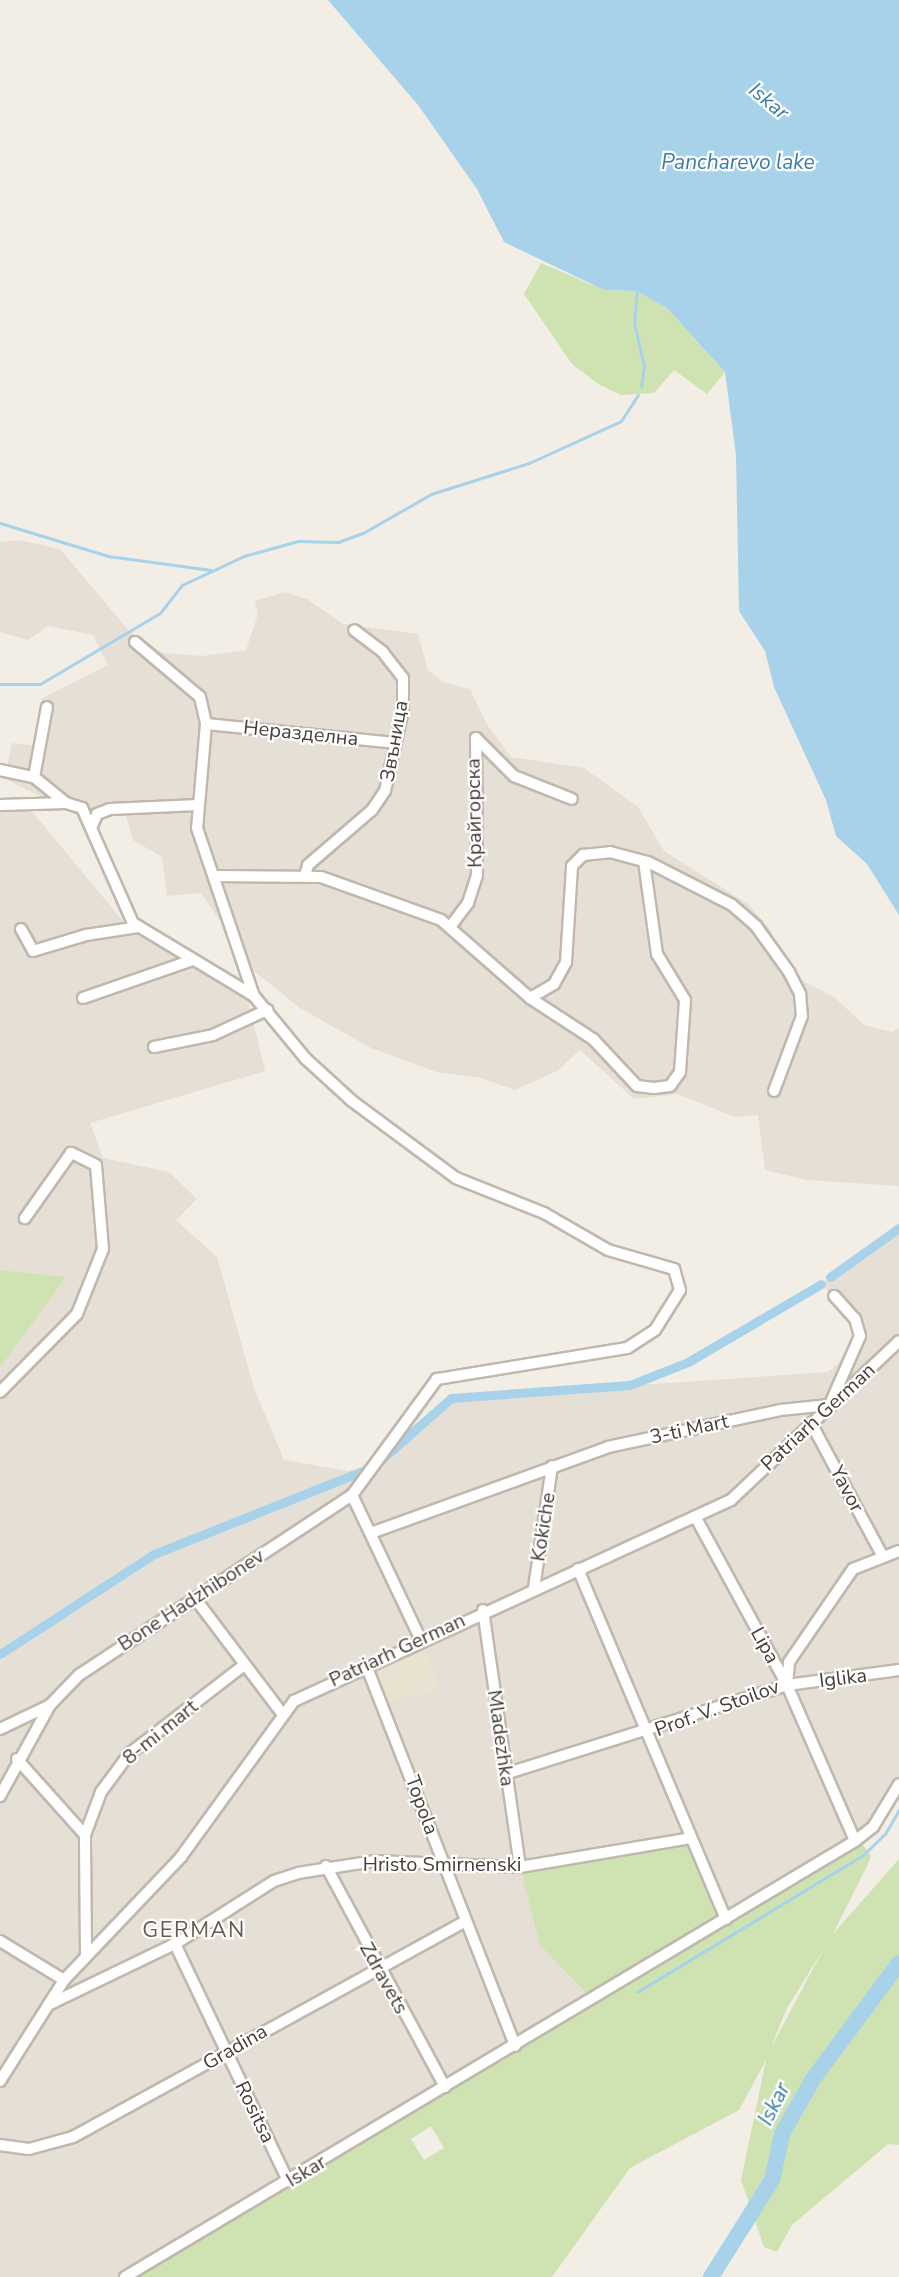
<!DOCTYPE html>
<meta charset="utf-8">
<style>
body{margin:0}
#map{position:relative;width:899px;height:2277px;overflow:hidden;background:#f2eee6;font-family:"Nunito Sans",sans-serif}
div>[style]{position:absolute}
[style*='--x']{left:calc(var(--x)*1px);top:calc(var(--y)*1px);width:calc(var(--w)*1px);rotate:calc(var(--a)*1deg)}
.residential>*{inset:0;background:#e5dfd5}
.education>*{inset:0;background:#eae2d1}
.green>*{inset:0;background:#cfe3b2}
.water>*{inset:0;background:#a7d2ea}
.stream>*{height:3px;margin:-1.5px;padding:0 1.5px;transform-origin:1.5px;border-radius:1.5px;background:#a7d2ea}
.canal>*{height:9px;margin:-4.5px;padding:0 4.5px;transform-origin:4.5px;border-radius:4.5px;background:#a7d2ea}
.river>*{height:16px;margin:-8px;padding:0 8px;transform-origin:8px;border-radius:8px;background:#a7d2ea}
.roads{filter:drop-shadow(2px 0 #bfb8ad) drop-shadow(-2px 0 #bfb8ad) drop-shadow(0 2px #bfb8ad) drop-shadow(0 -2px #bfb8ad)}
.minor>*{height:10px;margin:-5px;padding:0 5px;transform-origin:5px;border-radius:5px;background:#fff}
span{translate:-50% -50%;white-space:nowrap;text-align:center;line-height:1.15;-webkit-text-stroke:4.5px #fff;paint-order:stroke}
.street-label{font-size:20px;color:#443e36}
.water-label{font-size:21px;color:#397da6;font-style:italic}
.quarter-label{font-size:22px;color:#665b4e;letter-spacing:1.5px}
</style>
<div id="map">
<div class="residential">
<i style="clip-path:polygon(19px 540px,60px 549px,129px 631px,163px 653px,202px 656px,246px 650px,258px 614px,255px 601px,285px 592px,307px 599px,343px 624px,418px 634px,428px 670px,443px 682px,470px 689px,486px 723px,511px 757px,584px 768px,638px 807px,664px 851px,748px 904px,769px 928px,793px 976px,834px 997px,864px 1025px,892px 1032px,899px 1028px,899px 1186px,807px 1180px,765px 1170px,758px 1115px,735px 1117px,678px 1094px,634px 1099px,580px 1050px,557px 1071px,515px 1090px,481px 1078px,437px 1072px,371px 1048px,300px 1008px,254px 971px,201px 893px,167px 896px,162px 857px,133px 840px,125px 812px,102px 818px,71px 811px,5px 779px,12px 743px,39px 746px,42px 698px,108px 665px,93px 635px,48px 626px,28px 640px,0 632px,0 542px)"></i>
<i style="clip-path:polygon(0 803px,25px 803px,132px 932px,248px 1000px,265px 1071px,90px 1123px,103px 1158px,169px 1172px,197px 1199px,176px 1220px,217px 1257px,254px 1388px,284px 1460px,348px 1471px,371px 1468px,451px 1398px,828px 1372px,852px 1351px,860px 1336px,855px 1319px,821px 1284px,899px 1228px,899px 1784px,873px 1827px,125px 2277px,0 2277px,0 1368px,65px 1278px,0 1270px)"></i>
</div>
<div class="education">
<i style="clip-path:polygon(425px 1648px,439px 1690px,386px 1702px,372px 1667px)"></i>
</div>
<div class="green">
<i style="clip-path:polygon(541px 263px,604px 290px,636px 291px,667px 308px,725px 372px,707px 394px,674px 370px,654px 393px,621px 395px,598px 384px,572px 364px,524px 294px)"></i>
<i style="clip-path:polygon(0 1270px,66px 1277px,0 1368px)"></i>
<i style="clip-path:polygon(evenodd,691px 1838px,726px 1918px,855px 1841px,863px 1845px,871px 1856px,868px 1864px,833px 1934px,899px 1859px,899px 2145px,888px 2144px,792px 2225px,777px 2252px,764px 2247px,741px 2180px,766px 2060px,739px 2110px,630px 2168px,552px 2277px,125px 2277px,592px 1999px,540px 1945px,520px 1867px,691px 1838px,824px 1948px,773px 2044px,772px 2045px,786px 2010px,824px 1948px,691px 1838px,431px 2126px,444px 2148px,424px 2160px,411px 2139px,431px 2126px)"></i>
</div>
<div class="water">
<i style="clip-path:polygon(328px 0,899px 0,899px 915px,867px 864px,836px 836px,826px 800px,774px 687px,765px 651px,739px 611px,736px 455px,725px 372px,667px 308px,636px 291px,604px 290px,504px 242px,477px 189px,418px 105px)"></i>
</div>
<div class="stream">
<i style="--x:637;--y:290;--w:33;--a:95"></i>
<i style="--x:634;--y:323;--w:44;--a:76.9"></i>
<i style="--x:644;--y:366;--w:21;--a:98"></i>
<i style="--x:0;--y:523;--w:113;--a:17"></i>
<i style="--x:108;--y:556;--w:104;--a:7.7"></i>
<i style="--x:0;--y:684;--w:40;--a:0"></i>
<i style="--x:40;--y:684;--w:139;--a:-30.6"></i>
<i style="--x:160;--y:613;--w:36;--a:-52"></i>
<i style="--x:182;--y:585;--w:68;--a:-25.1"></i>
<i style="--x:244;--y:556;--w:56;--a:-15.5"></i>
<i style="--x:298;--y:541;--w:40;--a:1.4"></i>
<i style="--x:338;--y:542;--w:27;--a:-20"></i>
<i style="--x:363;--y:533;--w:78;--a:-29.8"></i>
<i style="--x:431;--y:494;--w:103;--a:-17.6"></i>
<i style="--x:529;--y:463;--w:101;--a:-24.5"></i>
<i style="--x:621;--y:421;--w:31;--a:-57"></i>
<i style="--x:637;--y:1992;--w:263;--a:-31.2"></i>
<i style="--x:862;--y:1856;--w:32;--a:-44"></i>
<i style="--x:885;--y:1834;--w:28;--a:-60"></i>
</div>
<div class="canal">
<i style="--x:830;--y:1277;--w:85;--a:-35.4"></i>
<i style="--x:383;--y:1458;--w:91;--a:-41.4"></i>
<i style="--x:451;--y:1398;--w:179;--a:-4.2"></i>
<i style="--x:630;--y:1385;--w:62;--a:-21.6"></i>
<i style="--x:688;--y:1362;--w:154;--a:-30.4"></i>
<i style="--x:0;--y:1654;--w:184;--a:-33"></i>
<i style="--x:154;--y:1554;--w:236;--a:-21.7"></i>
</div>
<div class="river">
<i style="--x:711;--y:2277;--w:115;--a:-57.8"></i>
<i style="--x:772;--y:2180;--w:47;--a:-77.7"></i>
<i style="--x:782;--y:2134;--w:63;--a:-60.6"></i>
<i style="--x:813;--y:2079;--w:144;--a:-53.4"></i>
</div>
<div class="roads">
<div class="minor">
<i style="--x:135;--y:642;--w:85;--a:40.2"></i>
<i style="--x:200;--y:697;--w:28;--a:77"></i>
<i style="--x:206;--y:724;--w:104;--a:94.9"></i>
<i style="--x:197;--y:828;--w:177;--a:71.3"></i>
<i style="--x:206;--y:724;--w:190;--a:5.7"></i>
<i style="--x:0;--y:770;--w:35;--a:12"></i>
<i style="--x:34;--y:777;--w:41;--a:39.1"></i>
<i style="--x:66;--y:803;--w:17;--a:17"></i>
<i style="--x:82;--y:808;--w:126;--a:66.1"></i>
<i style="--x:133;--y:923;--w:141;--a:31.1"></i>
<i style="--x:254;--y:996;--w:82;--a:50.5"></i>
<i style="--x:306;--y:1059;--w:62;--a:42.4"></i>
<i style="--x:352;--y:1101;--w:129;--a:36.5"></i>
<i style="--x:456;--y:1178;--w:95;--a:21.7"></i>
<i style="--x:544;--y:1213;--w:74;--a:30"></i>
<i style="--x:608;--y:1250;--w:69;--a:16.1"></i>
<i style="--x:674;--y:1269;--w:22;--a:74"></i>
<i style="--x:680;--y:1290;--w:47;--a:122"></i>
<i style="--x:655;--y:1330;--w:33;--a:147"></i>
<i style="--x:627;--y:1348;--w:193;--a:170.7"></i>
<i style="--x:437;--y:1379;--w:144;--a:126.2"></i>
<i style="--x:352;--y:1495;--w:327;--a:146.6"></i>
<i style="--x:79;--y:1675;--w:42;--a:134"></i>
<i style="--x:50;--y:1705;--w:104;--a:118.8"></i>
<i style="--x:34;--y:777;--w:71;--a:-79.5"></i>
<i style="--x:0;--y:805;--w:66;--a:-1.7"></i>
<i style="--x:92;--y:826;--w:13;--a:-67"></i>
<i style="--x:97;--y:814;--w:14;--a:-21"></i>
<i style="--x:110;--y:809;--w:88;--a:-2.6"></i>
<i style="--x:305;--y:875;--w:10;--a:-73"></i>
<i style="--x:308;--y:865;--w:84;--a:-40.7"></i>
<i style="--x:372;--y:810;--w:23;--a:-56"></i>
<i style="--x:385;--y:791;--w:83;--a:-77.5"></i>
<i style="--x:403;--y:710;--w:32;--a:-90"></i>
<i style="--x:403;--y:678;--w:33;--a:-128"></i>
<i style="--x:383;--y:652;--w:36;--a:-143"></i>
<i style="--x:214;--y:876;--w:107;--a:0.5"></i>
<i style="--x:321;--y:877;--w:127;--a:19.7"></i>
<i style="--x:441;--y:920;--w:118;--a:41.2"></i>
<i style="--x:530;--y:998;--w:75;--a:33.1"></i>
<i style="--x:593;--y:1039;--w:64;--a:46.9"></i>
<i style="--x:637;--y:1086;--w:17;--a:7"></i>
<i style="--x:654;--y:1088;--w:16;--a:-7"></i>
<i style="--x:670;--y:1086;--w:17;--a:-54"></i>
<i style="--x:680;--y:1072;--w:72;--a:-86"></i>
<i style="--x:685;--y:1000;--w:54;--a:-121.3"></i>
<i style="--x:657;--y:954;--w:94;--a:-98"></i>
<i style="--x:450;--y:927;--w:30;--a:-53"></i>
<i style="--x:468;--y:903;--w:29;--a:-72"></i>
<i style="--x:477;--y:875;--w:137;--a:-90.4"></i>
<i style="--x:476;--y:738;--w:54;--a:45"></i>
<i style="--x:514;--y:776;--w:62;--a:21.6"></i>
<i style="--x:21;--y:929;--w:25;--a:61"></i>
<i style="--x:33;--y:951;--w:55;--a:-16.8"></i>
<i style="--x:86;--y:935;--w:54;--a:-8.6"></i>
<i style="--x:83;--y:998;--w:116;--a:-19.1"></i>
<i style="--x:530;--y:998;--w:28;--a:-30"></i>
<i style="--x:554;--y:984;--w:25;--a:-61"></i>
<i style="--x:566;--y:962;--w:96;--a:-86.4"></i>
<i style="--x:572;--y:866;--w:16;--a:-45"></i>
<i style="--x:583;--y:855;--w:27;--a:-6"></i>
<i style="--x:610;--y:852;--w:39;--a:15"></i>
<i style="--x:648;--y:862;--w:94;--a:27.1"></i>
<i style="--x:732;--y:905;--w:32;--a:41"></i>
<i style="--x:756;--y:926;--w:57;--a:54.3"></i>
<i style="--x:789;--y:972;--w:25;--a:63"></i>
<i style="--x:800;--y:994;--w:22;--a:85"></i>
<i style="--x:802;--y:1016;--w:80;--a:110.5"></i>
<i style="--x:154;--y:1047;--w:60;--a:-11.5"></i>
<i style="--x:213;--y:1035;--w:60;--a:-24.8"></i>
<i style="--x:0;--y:1392;--w:110;--a:-45.4"></i>
<i style="--x:77;--y:1314;--w:70;--a:-68.2"></i>
<i style="--x:103;--y:1249;--w:84;--a:-94.8"></i>
<i style="--x:96;--y:1165;--w:28;--a:-154"></i>
<i style="--x:71;--y:1153;--w:80;--a:125.3"></i>
<i style="--x:831;--y:1402;--w:72;--a:-66.3"></i>
<i style="--x:860;--y:1336;--w:18;--a:-106"></i>
<i style="--x:855;--y:1319;--w:31;--a:-132"></i>
<i style="--x:811;--y:1423;--w:150;--a:61.7"></i>
<i style="--x:352;--y:1495;--w:161;--a:64.6"></i>
<i style="--x:696;--y:1518;--w:190;--a:61.4"></i>
<i style="--x:787;--y:1685;--w:170;--a:66.4"></i>
<i style="--x:371;--y:1533;--w:252;--a:-19.9"></i>
<i style="--x:608;--y:1447;--w:176;--a:-12.1"></i>
<i style="--x:780;--y:1410;--w:49;--a:-5.8"></i>
<i style="--x:578;--y:1569;--w:380;--a:67.1"></i>
<i style="--x:534;--y:1588;--w:123;--a:-81.6"></i>
<i style="--x:197;--y:1601;--w:139;--a:52.9"></i>
<i style="--x:483;--y:1610;--w:260;--a:81.8"></i>
<i style="--x:366;--y:1665;--w:409;--a:68.6"></i>
<i style="--x:787;--y:1685;--w:113;--a:-7.6"></i>
<i style="--x:0;--y:1729;--w:55;--a:-25.6"></i>
<i style="--x:17;--y:1759;--w:102;--a:48.2"></i>
<i style="--x:505;--y:1774;--w:296;--a:-17.5"></i>
<i style="--x:787;--y:1685;--w:23;--a:-85"></i>
<i style="--x:789;--y:1662;--w:113;--a:-55.5"></i>
<i style="--x:853;--y:1569;--w:49;--a:-21.4"></i>
<i style="--x:326;--y:1866;--w:251;--a:61.7"></i>
<i style="--x:0;--y:1941;--w:75;--a:31.4"></i>
<i style="--x:175;--y:1944;--w:263;--a:64.5"></i>
<i style="--x:86;--y:1955;--w:120;--a:-90.5"></i>
<i style="--x:85;--y:1835;--w:46;--a:-69.6"></i>
<i style="--x:101;--y:1792;--w:47;--a:-53.6"></i>
<i style="--x:129;--y:1754;--w:145;--a:-37.7"></i>
<i style="--x:48;--y:2005;--w:141;--a:-25.7"></i>
<i style="--x:175;--y:1944;--w:117;--a:-32.5"></i>
<i style="--x:274;--y:1881;--w:25;--a:-18"></i>
<i style="--x:298;--y:1873;--w:78;--a:-8.9"></i>
<i style="--x:375;--y:1861;--w:145;--a:2.4"></i>
<i style="--x:520;--y:1867;--w:173;--a:-9.6"></i>
<i style="--x:0;--y:2081;--w:120;--a:-57.6"></i>
<i style="--x:64;--y:1980;--w:170;--a:-46.4"></i>
<i style="--x:181;--y:1857;--w:193;--a:-54.1"></i>
<i style="--x:294;--y:1701;--w:481;--a:-24.7"></i>
<i style="--x:731;--y:1500;--w:231;--a:-43.4"></i>
<i style="--x:0;--y:2145;--w:29;--a:8"></i>
<i style="--x:29;--y:2149;--w:46;--a:-15.3"></i>
<i style="--x:73;--y:2137;--w:446;--a:-28.8"></i>
<i style="--x:125;--y:2277;--w:850;--a:-30.85"></i>
<i style="--x:855;--y:1841;--w:23;--a:-38"></i>
<i style="--x:873;--y:1827;--w:50;--a:-58.8"></i>
</div>
</div>
<div class="street-label">
<span style="left:301px;top:733px;rotate:6deg">Неразделна</span>
<span style="left:394px;top:741px;rotate:-80deg">Звъница</span>
<span style="left:474px;top:813px;rotate:-91deg">Крайгорска</span>
<span style="left:818px;top:1417px;rotate:-43deg">Patriarh German</span>
<span style="left:689px;top:1429px;rotate:-12deg">3-ti Mart</span>
<span style="left:847px;top:1489px;rotate:62deg">Yavor</span>
<span style="left:543px;top:1527px;rotate:-81deg">Kokiche</span>
<span style="left:191px;top:1600px;rotate:-33deg">Bone Hadzhibonev</span>
<span style="left:765px;top:1645px;rotate:61deg">Lipa</span>
<span style="left:397px;top:1650px;rotate:-25deg">Patriarh German</span>
<span style="left:843px;top:1678px;rotate:-7deg">Iglika</span>
<span style="left:717px;top:1708px;rotate:-20deg">Prof. V. Stoilov</span>
<span style="left:160px;top:1732px;rotate:-39deg">8-mi mart</span>
<span style="left:501px;top:1738px;rotate:82deg">Mladezhka</span>
<span style="left:422px;top:1805px;rotate:70deg">Topola</span>
<span style="left:442px;top:1864px">Hristo Smirnenski</span>
<span style="left:384px;top:1978px;rotate:61deg">Zdravets</span>
<span style="left:235px;top:2047px;rotate:-30deg">Gradina</span>
<span style="left:255px;top:2112px;rotate:64deg">Rositsa</span>
<span style="left:306px;top:2171px;rotate:-31deg">Iskar</span>
</div>
<div class="water-label">
<span style="left:769px;top:101px;rotate:40deg">Iskar</span>
<span style="left:738px;top:162px">Pancharevo lake</span>
<span style="left:774px;top:2104px;rotate:-63deg">Iskar</span>
</div>
<div class="quarter-label">
<span style="left:194px;top:1931px">GERMAN</span>
</div>
</div>
